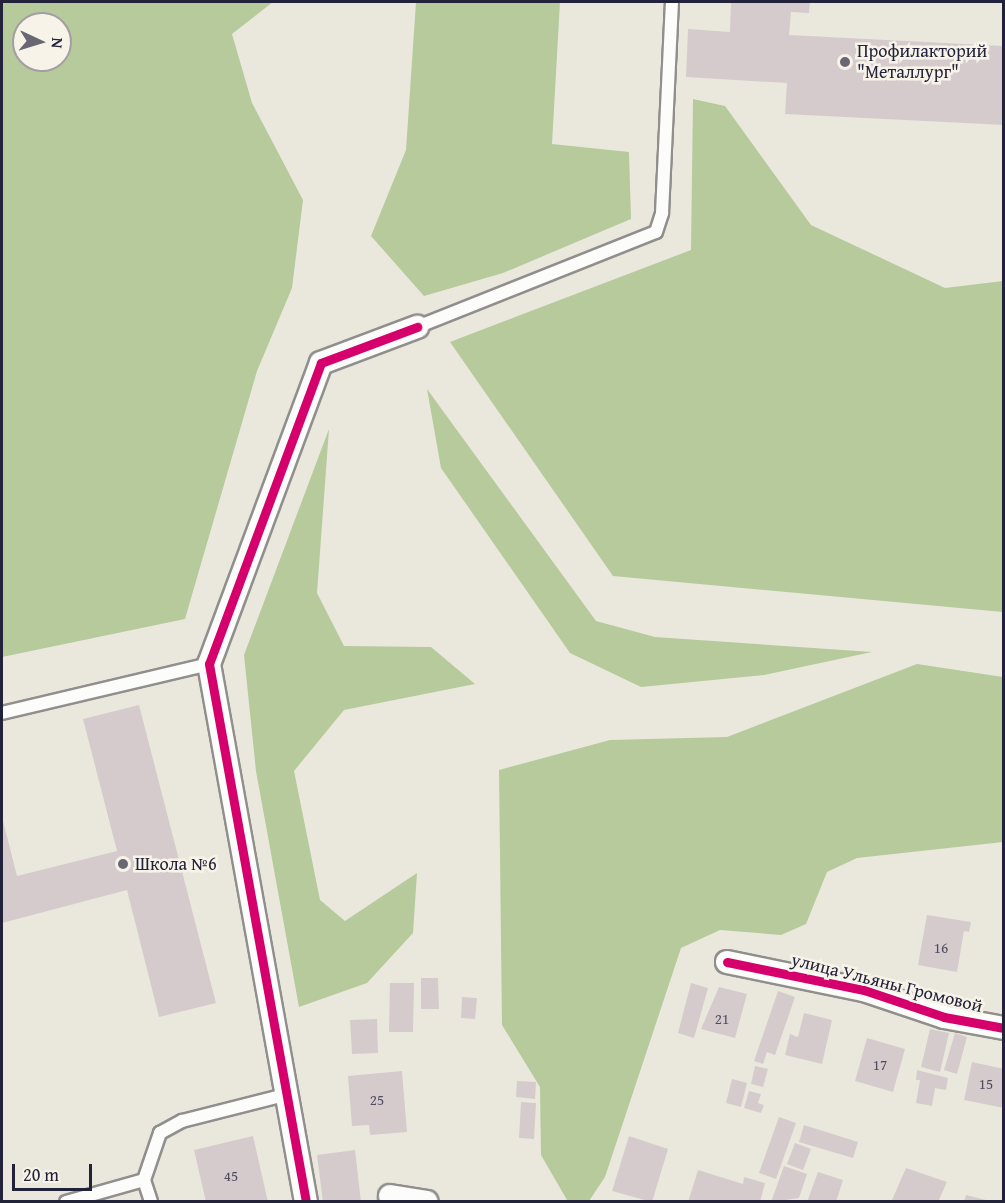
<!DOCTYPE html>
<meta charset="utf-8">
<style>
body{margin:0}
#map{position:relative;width:1005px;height:1203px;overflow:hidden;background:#eae8dc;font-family:"Gentium Book Plus",serif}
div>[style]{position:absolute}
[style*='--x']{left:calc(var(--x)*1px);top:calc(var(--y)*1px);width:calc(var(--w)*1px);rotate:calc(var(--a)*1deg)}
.forest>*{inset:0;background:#b6ca9c}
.building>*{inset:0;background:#d5cbcd}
.roads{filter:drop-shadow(2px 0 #908f8d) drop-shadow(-2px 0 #908f8d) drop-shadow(0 2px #908f8d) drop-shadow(0 -2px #908f8d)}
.service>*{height:12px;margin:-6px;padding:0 6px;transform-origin:6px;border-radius:6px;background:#fcfcfa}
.minor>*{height:22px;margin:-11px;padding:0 11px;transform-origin:11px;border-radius:11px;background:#fcfcfa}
.cycleway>*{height:9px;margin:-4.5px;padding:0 4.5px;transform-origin:4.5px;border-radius:4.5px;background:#d6006c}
.dots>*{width:16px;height:16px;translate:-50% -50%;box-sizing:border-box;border:3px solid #f7f3e8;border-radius:50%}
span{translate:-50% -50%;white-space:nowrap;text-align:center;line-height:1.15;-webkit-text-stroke:5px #f7f3e8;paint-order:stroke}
.number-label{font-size:15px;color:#4f4c60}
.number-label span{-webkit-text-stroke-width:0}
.poi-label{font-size:18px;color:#22223b}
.left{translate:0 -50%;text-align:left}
.street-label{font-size:18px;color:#22223b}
.frame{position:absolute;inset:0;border:3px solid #22223b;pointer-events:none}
.north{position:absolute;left:12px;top:12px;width:60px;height:60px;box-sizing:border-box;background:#f7f3e8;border:2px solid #a29fa3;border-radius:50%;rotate:94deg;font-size:16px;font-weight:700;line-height:24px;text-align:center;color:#22223b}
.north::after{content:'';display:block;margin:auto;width:21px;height:27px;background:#686773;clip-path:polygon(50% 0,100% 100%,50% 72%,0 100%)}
.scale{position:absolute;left:12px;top:1164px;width:80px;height:27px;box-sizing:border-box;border:3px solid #22223b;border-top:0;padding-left:8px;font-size:18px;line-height:21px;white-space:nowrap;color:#22223b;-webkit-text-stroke:4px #f7f3e8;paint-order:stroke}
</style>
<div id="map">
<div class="forest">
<i style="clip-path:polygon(evenodd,2px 2px,273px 2px,232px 34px,252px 103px,303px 200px,292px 288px,257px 371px,185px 619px,2px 657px,2px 2px,24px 24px,60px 24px,60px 60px,24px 60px,24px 24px)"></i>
<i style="clip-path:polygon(416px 2px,560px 2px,552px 144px,629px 152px,631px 219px,503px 273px,424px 296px,371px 236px,406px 150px)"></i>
<i style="clip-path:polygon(693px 99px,725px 106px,811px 225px,945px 288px,1003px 281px,1003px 612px,613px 576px,450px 342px,691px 250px)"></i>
<i style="clip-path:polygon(427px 389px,596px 621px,655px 637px,872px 652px,764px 675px,641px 687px,570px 653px,441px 468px)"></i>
<i style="clip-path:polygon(329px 429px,317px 593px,344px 646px,431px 647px,475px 684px,344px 710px,294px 771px,320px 900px,345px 921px,417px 873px,413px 933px,367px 983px,299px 1007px,256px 771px,244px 655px)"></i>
<i style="clip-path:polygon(917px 664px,1003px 677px,1003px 842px,857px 858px,827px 872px,806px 924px,781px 935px,720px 930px,681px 948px,605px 1177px,589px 1201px,567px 1200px,541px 1155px,540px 1087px,502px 1025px,499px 770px,610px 740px,727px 737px)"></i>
</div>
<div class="building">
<i style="clip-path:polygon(731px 2px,810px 2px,809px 13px,791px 12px,789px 35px,1004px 46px,1004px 125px,785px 114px,787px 83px,686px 77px,688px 29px,730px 32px)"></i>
<i style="clip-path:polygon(139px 705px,216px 1003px,159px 1017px,127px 890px,2px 923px,2px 817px,17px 876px,117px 851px,83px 719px)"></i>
<i style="clip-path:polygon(927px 915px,971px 922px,969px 932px,964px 931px,957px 972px,918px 965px)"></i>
<i style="clip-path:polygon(421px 978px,438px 978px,439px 1009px,421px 1009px)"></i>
<i style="clip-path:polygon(390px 983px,414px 983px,413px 1032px,389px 1032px)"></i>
<i style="clip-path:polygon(691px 983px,708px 988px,694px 1038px,678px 1033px)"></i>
<i style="clip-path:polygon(719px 987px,747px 994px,735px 1038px,701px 1029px)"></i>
<i style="clip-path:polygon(778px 991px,795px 997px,775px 1055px,767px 1052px,763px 1064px,754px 1061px)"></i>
<i style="clip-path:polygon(462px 997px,477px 998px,475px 1019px,461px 1018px)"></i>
<i style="clip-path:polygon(804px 1013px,832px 1020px,822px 1064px,785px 1055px,790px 1034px,798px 1037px)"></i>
<i style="clip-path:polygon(377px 1019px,378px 1053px,352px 1054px,350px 1020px)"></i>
<i style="clip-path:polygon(930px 1029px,949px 1033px,940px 1072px,921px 1067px)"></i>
<i style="clip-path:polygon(955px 1033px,967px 1037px,957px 1074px,944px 1070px)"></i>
<i style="clip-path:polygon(867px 1038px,905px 1049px,893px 1092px,855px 1081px)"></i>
<i style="clip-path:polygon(972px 1062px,1004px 1069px,1004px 1108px,964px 1100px)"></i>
<i style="clip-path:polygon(755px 1066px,768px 1069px,763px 1087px,751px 1084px)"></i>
<i style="clip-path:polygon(917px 1070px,948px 1078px,946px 1090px,935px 1088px,932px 1106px,916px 1103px,920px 1080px,916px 1080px)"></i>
<i style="clip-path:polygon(402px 1071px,407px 1132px,370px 1135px,369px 1125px,352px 1126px,348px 1076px)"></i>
<i style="clip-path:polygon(732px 1079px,747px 1083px,741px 1107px,726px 1103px)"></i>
<i style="clip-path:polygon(517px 1081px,536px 1082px,535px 1099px,516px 1097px)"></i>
<i style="clip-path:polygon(749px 1091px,761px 1094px,758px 1103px,764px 1105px,761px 1113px,744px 1108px)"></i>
<i style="clip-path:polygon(521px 1102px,536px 1103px,534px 1139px,519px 1138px)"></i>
<i style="clip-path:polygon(779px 1117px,796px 1123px,776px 1179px,759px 1173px)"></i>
<i style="clip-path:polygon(804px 1125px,858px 1142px,853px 1158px,799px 1142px)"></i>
<i style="clip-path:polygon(253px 1136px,268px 1202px,206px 1202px,194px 1150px)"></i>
<i style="clip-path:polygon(629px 1136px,668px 1149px,652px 1202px,612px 1191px)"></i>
<i style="clip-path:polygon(795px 1143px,811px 1149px,803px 1170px,787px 1164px)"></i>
<i style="clip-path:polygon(355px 1150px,361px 1202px,323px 1202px,317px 1155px)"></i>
<i style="clip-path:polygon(784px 1166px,807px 1174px,799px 1198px,771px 1202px)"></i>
<i style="clip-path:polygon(906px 1168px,947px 1182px,938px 1202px,891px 1202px)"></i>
<i style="clip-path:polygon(698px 1170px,743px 1184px,744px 1177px,765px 1183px,760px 1202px,688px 1202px)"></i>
<i style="clip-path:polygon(818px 1172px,843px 1180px,836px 1202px,807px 1202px)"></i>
<i style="clip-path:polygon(966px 1195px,990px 1201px,990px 1202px,964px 1202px)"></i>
</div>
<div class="roads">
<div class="service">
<i style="--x:417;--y:327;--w:257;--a:-21.7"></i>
<i style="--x:656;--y:232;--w:20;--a:-72"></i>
<i style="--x:662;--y:213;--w:211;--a:-87.3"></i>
<i style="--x:2;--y:713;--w:213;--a:-13.3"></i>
<i style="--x:144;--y:1180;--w:23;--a:72"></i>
<i style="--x:66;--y:1202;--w:81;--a:-15.8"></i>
<i style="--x:144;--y:1180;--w:50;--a:-71.2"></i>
<i style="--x:160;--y:1133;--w:25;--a:-29"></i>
<i style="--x:182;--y:1121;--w:110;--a:-14.2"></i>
</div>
<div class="minor">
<i style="--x:727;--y:962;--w:140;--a:11.6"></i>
<i style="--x:864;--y:990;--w:84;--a:18.6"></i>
<i style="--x:944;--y:1017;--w:61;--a:10.4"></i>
<i style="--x:390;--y:1196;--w:37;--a:9"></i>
<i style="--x:306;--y:1202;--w:547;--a:-100.22"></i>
<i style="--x:209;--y:664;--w:321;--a:-69.6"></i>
<i style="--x:321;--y:363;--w:103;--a:-20.6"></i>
</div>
</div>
<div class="cycleway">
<i style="--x:727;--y:962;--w:140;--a:11.6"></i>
<i style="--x:864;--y:990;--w:84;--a:18.6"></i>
<i style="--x:944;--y:1017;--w:61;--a:10.4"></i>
<i style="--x:306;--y:1202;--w:547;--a:-100.22"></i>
<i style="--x:209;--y:664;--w:321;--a:-69.6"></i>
<i style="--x:321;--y:363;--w:103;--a:-20.6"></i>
</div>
<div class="dots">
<i style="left:845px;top:62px;background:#686773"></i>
<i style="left:123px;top:864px;background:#686773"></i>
</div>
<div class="number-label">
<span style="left:941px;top:948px">16</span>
<span style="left:722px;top:1019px">21</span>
<span style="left:880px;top:1065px">17</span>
<span style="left:986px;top:1084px">15</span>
<span style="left:377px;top:1100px">25</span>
<span style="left:231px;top:1176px">45</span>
</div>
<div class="poi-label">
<span class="left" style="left:857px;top:62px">Профилакторий<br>"Металлург"</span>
<span class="left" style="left:135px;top:864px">Школа №6</span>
</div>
<div class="street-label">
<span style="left:887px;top:983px;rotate:14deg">улица Ульяны Громовой</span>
</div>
<div class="frame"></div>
<div class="north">N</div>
<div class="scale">20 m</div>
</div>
